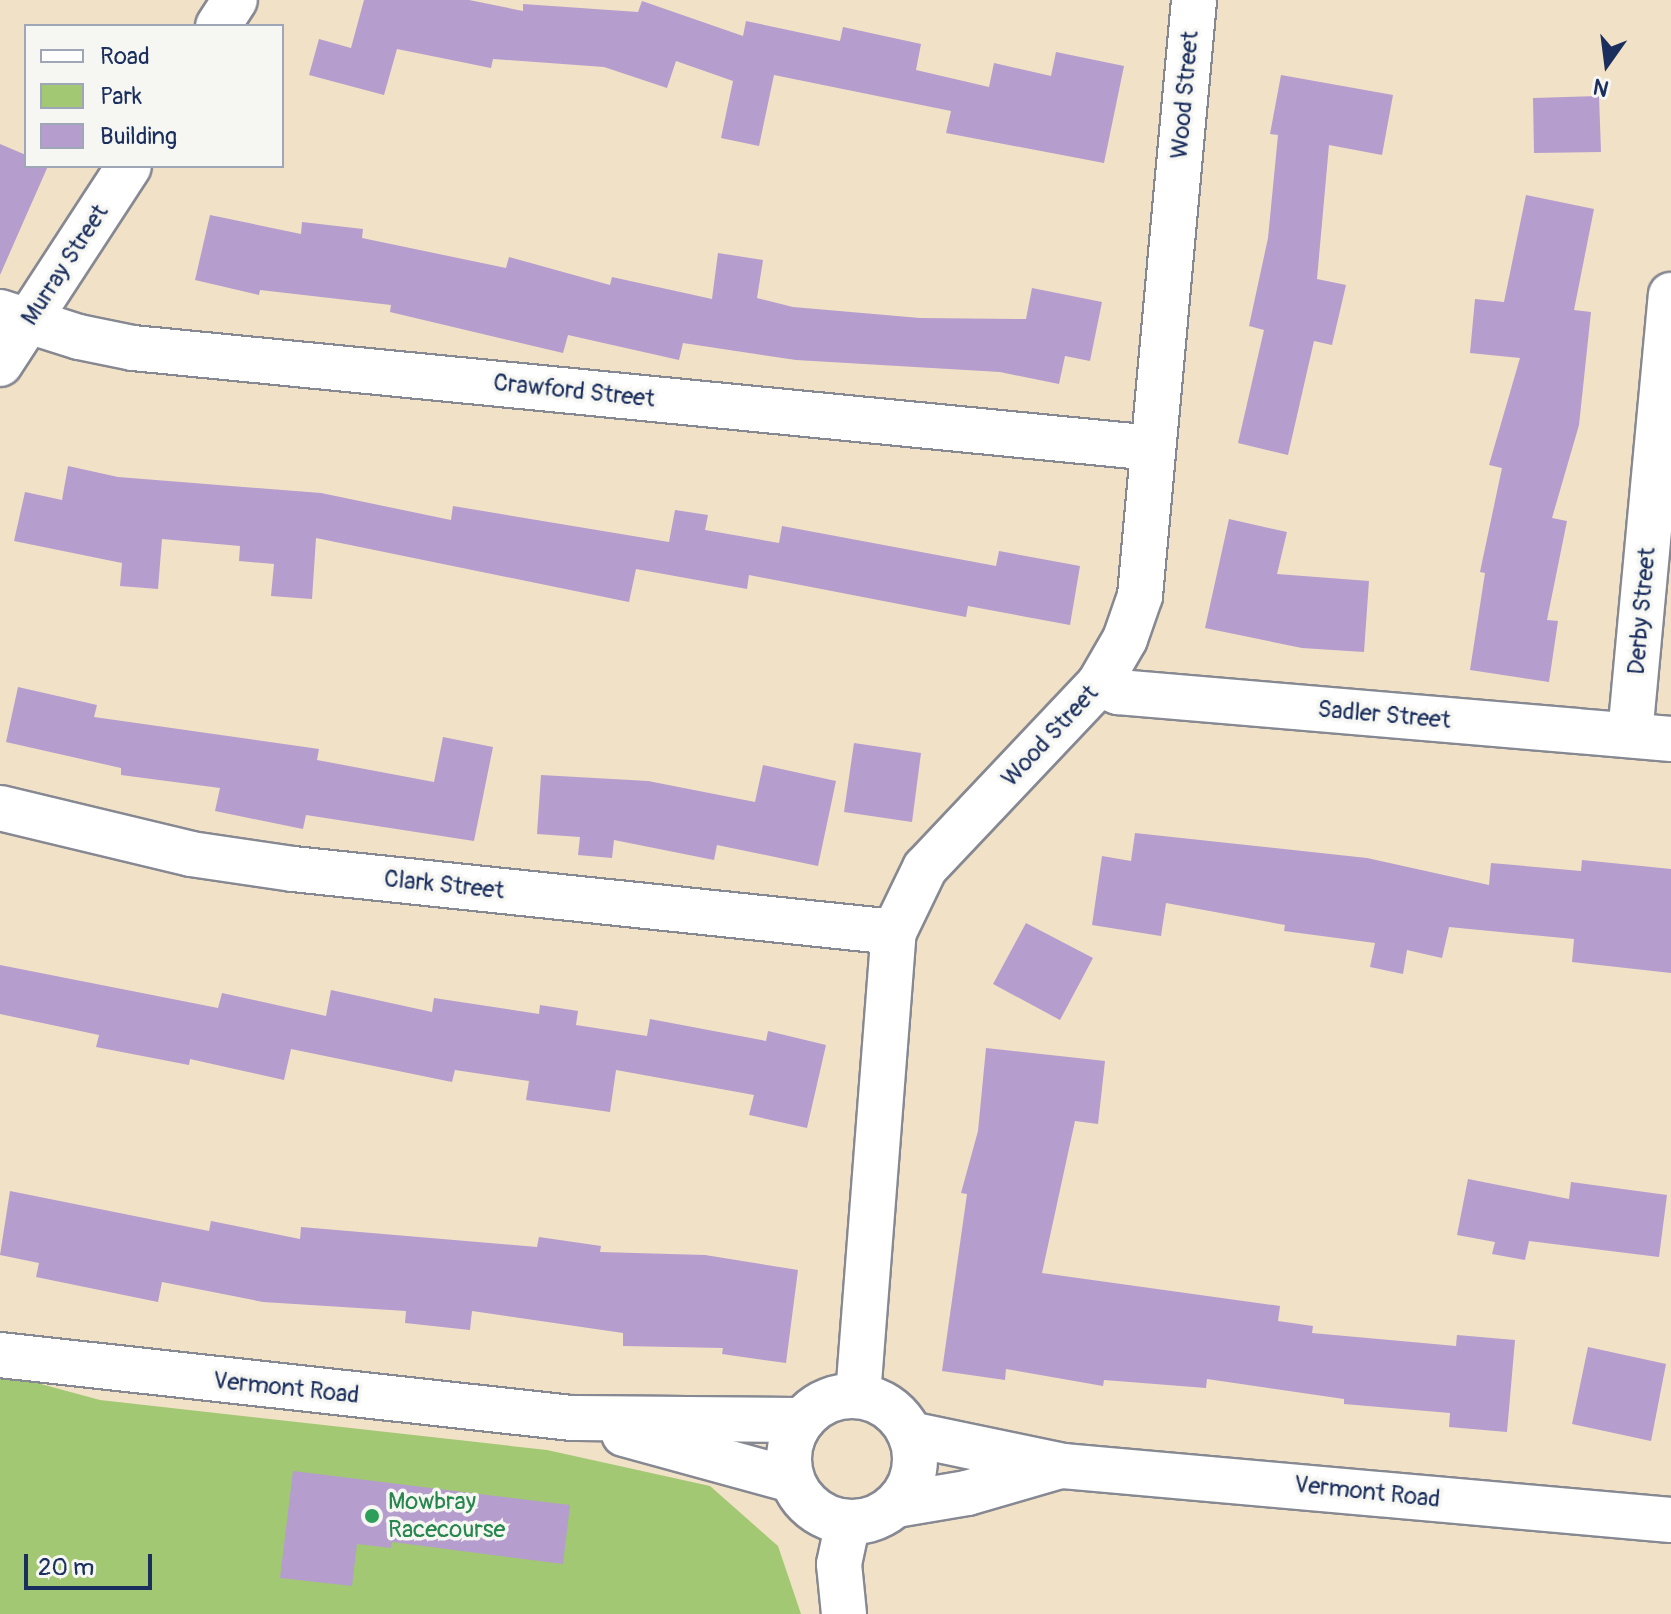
<!DOCTYPE html>
<style>
body{margin:0}
#map{position:relative;width:1671px;height:1614px;overflow:hidden;background:#f1e1c6;font-family:Pangolin,sans-serif}
div>[style]{position:absolute}
[style*='--x']{left:calc(var(--x)*1px);top:calc(var(--y)*1px);width:calc(var(--w)*1px);rotate:calc(var(--a)*1deg)}
.green>*{inset:0;background:#a2c873}
.building>*{inset:0;background:#b59dce}
.roads{filter:drop-shadow(2px 0 #868892) drop-shadow(-2px 0 #868892) drop-shadow(0 2px #868892) drop-shadow(0 -2px #868892)}
.minor>*{height:44px;margin:-22px;padding:0 22px;transform-origin:22px;border-radius:22px;background:#fff}
.minor>.ring{margin:-22px;padding:0;box-sizing:content-box;background:none;border:44px solid #fff;border-radius:50%}
.dots>*{width:22px;height:22px;translate:-50% -50%;box-sizing:border-box;border:4px solid #f6f6f2;border-radius:50%}
span{translate:-50% -50%;white-space:nowrap;text-align:center;line-height:1.15;-webkit-text-stroke:7px #f6f6f2;paint-order:stroke}
.street-label{font-size:24px;color:#1b2f5e}
.leisure-label{font-size:24px;color:#27864d}
.left{translate:0 -50%;text-align:left}
.legend{position:absolute;left:24px;top:24px;width:260px;height:144px;box-sizing:border-box;background:#f6f6f2;border:2px solid #9ea6b7;margin:0;padding:10px 14px;list-style:none;font-size:24px;color:#1b2f5e}
.legend li{display:flex;align-items:center;gap:16px;height:40px}
.legend b{width:40px;border:2px solid #9ea6b7}
.north{position:absolute;left:1567px;top:24px;width:80px;height:80px;-webkit-text-stroke:6px #f6f6f2;paint-order:stroke;rotate:194deg;font-size:22px;font-weight:700;line-height:32px;text-align:center;color:#1b2f5e}
.north::after{content:'';display:block;margin:auto;width:28px;height:36px;background:#1b2f5e;clip-path:polygon(50% 0,100% 100%,50% 72%,0 100%)}
.scale{position:absolute;left:24px;top:1554px;width:128px;height:36px;box-sizing:border-box;border:4px solid #1b2f5e;border-top:0;padding-left:10px;font-size:24px;line-height:28px;white-space:nowrap;color:#1b2f5e;-webkit-text-stroke:6px #f6f6f2;paint-order:stroke}
</style>
<div id="map">
<div class="green">
<i style="clip-path:polygon(0 1373px,100px 1400px,547px 1450px,710px 1486px,778px 1546px,801px 1614px,0 1614px)"></i>
</div>
<div class="building">
<i style="clip-path:polygon(364px 0,469px 0,523px 11px,523px 4px,638px 12px,642px 1px,743px 36px,746px 21px,840px 41px,843px 27px,921px 44px,916px 70px,989px 87px,994px 63px,1051px 76px,1056px 52px,1124px 66px,1104px 163px,946px 133px,951px 111px,774px 75px,759px 146px,721px 138px,733px 81px,676px 61px,667px 88px,604px 67px,493px 59px,491px 68px,397px 49px,384px 95px,309px 75px,319px 39px,351px 48px)"></i>
<i style="clip-path:polygon(1281px 75px,1393px 95px,1382px 155px,1329px 145px,1317px 279px,1346px 285px,1332px 345px,1314px 341px,1288px 455px,1238px 443px,1264px 330px,1249px 326px,1268px 238px,1278px 135px,1270px 134px)"></i>
<i style="clip-path:polygon(1599px 96px,1601px 152px,1534px 153px,1533px 98px)"></i>
<i style="clip-path:polygon(0 144px,26px 155px,26px 166px,48px 166px,0 275px)"></i>
<i style="clip-path:polygon(1526px 195px,1594px 209px,1574px 310px,1591px 312px,1579px 425px,1552px 518px,1567px 521px,1547px 620px,1558px 621px,1549px 682px,1470px 670px,1485px 573px,1480px 572px,1502px 468px,1489px 465px,1520px 358px,1470px 353px,1475px 299px,1504px 302px)"></i>
<i style="clip-path:polygon(210px 215px,301px 234px,302px 222px,363px 229px,362px 238px,506px 268px,509px 257px,610px 285px,612px 277px,712px 299px,718px 253px,763px 260px,757px 298px,793px 307px,920px 318px,1026px 319px,1032px 288px,1102px 302px,1090px 361px,1065px 356px,1059px 384px,1000px 372px,796px 360px,683px 343px,679px 360px,568px 335px,563px 353px,390px 312px,391px 305px,260px 290px,259px 295px,195px 280px)"></i>
<i style="clip-path:polygon(68px 466px,118px 477px,321px 493px,451px 520px,453px 506px,669px 542px,675px 510px,708px 515px,705px 530px,779px 543px,782px 526px,996px 566px,999px 551px,1080px 566px,1070px 625px,968px 606px,966px 617px,749px 575px,747px 589px,636px 569px,629px 602px,316px 538px,312px 599px,271px 596px,274px 564px,239px 561px,240px 546px,162px 539px,158px 589px,120px 586px,122px 563px,14px 541px,25px 492px,62px 500px)"></i>
<i style="clip-path:polygon(1229px 519px,1287px 532px,1277px 574px,1369px 581px,1364px 652px,1302px 648px,1205px 628px)"></i>
<i style="clip-path:polygon(18px 687px,97px 705px,94px 717px,319px 749px,317px 760px,434px 782px,443px 737px,493px 747px,474px 841px,306px 815px,303px 829px,215px 811px,220px 788px,121px 775px,121px 768px,6px 742px)"></i>
<i style="clip-path:polygon(854px 743px,921px 753px,912px 822px,844px 812px)"></i>
<i style="clip-path:polygon(763px 765px,836px 781px,818px 866px,717px 845px,714px 860px,614px 840px,612px 858px,578px 855px,580px 837px,537px 834px,541px 775px,648px 781px,755px 802px)"></i>
<i style="clip-path:polygon(1135px 833px,1367px 858px,1489px 885px,1491px 863px,1581px 871px,1582px 860px,1671px 869px,1671px 973px,1572px 962px,1574px 939px,1449px 927px,1442px 958px,1407px 950px,1403px 974px,1370px 967px,1375px 943px,1284px 931px,1285px 925px,1166px 903px,1161px 936px,1092px 925px,1102px 856px,1131px 861px)"></i>
<i style="clip-path:polygon(1026px 923px,1093px 958px,1060px 1020px,993px 984px)"></i>
<i style="clip-path:polygon(0 965px,218px 1008px,222px 993px,326px 1016px,331px 990px,432px 1012px,434px 998px,539px 1014px,540px 1005px,578px 1011px,576px 1025px,647px 1036px,650px 1019px,766px 1041px,768px 1031px,826px 1045px,807px 1128px,749px 1115px,754px 1095px,616px 1070px,610px 1112px,526px 1100px,529px 1081px,455px 1070px,452px 1082px,291px 1049px,284px 1080px,190px 1059px,189px 1065px,96px 1047px,99px 1035px,0 1014px)"></i>
<i style="clip-path:polygon(986px 1048px,1105px 1061px,1098px 1124px,1075px 1121px,1042px 1273px,1280px 1306px,1278px 1321px,1313px 1326px,1312px 1333px,1456px 1346px,1457px 1335px,1515px 1340px,1507px 1432px,1449px 1427px,1450px 1413px,1344px 1404px,1344px 1399px,1207px 1379px,1206px 1388px,1104px 1380px,1103px 1386px,1006px 1369px,1005px 1380px,942px 1371px,967px 1194px,961px 1193px,978px 1131px)"></i>
<i style="clip-path:polygon(1468px 1179px,1569px 1199px,1571px 1182px,1667px 1195px,1659px 1257px,1529px 1241px,1525px 1260px,1492px 1254px,1495px 1242px,1457px 1235px)"></i>
<i style="clip-path:polygon(10px 1191px,209px 1231px,211px 1221px,300px 1239px,301px 1227px,537px 1247px,539px 1237px,601px 1246px,600px 1252px,705px 1255px,798px 1270px,786px 1363px,722px 1354px,723px 1348px,623px 1346px,623px 1333px,472px 1311px,470px 1330px,405px 1323px,406px 1311px,263px 1302px,162px 1282px,158px 1302px,36px 1277px,39px 1263px,0 1255px)"></i>
<i style="clip-path:polygon(1588px 1347px,1666px 1364px,1651px 1441px,1572px 1424px)"></i>
<i style="clip-path:polygon(293px 1471px,570px 1505px,563px 1564px,392px 1542px,391px 1548px,357px 1544px,352px 1586px,280px 1578px)"></i>
</div>
<div class="roads">
<div class="minor">
<i style="--x:218;--y:26;--w:31;--a:-57"></i>
<i style="--x:0;--y:312;--w:83;--a:17.6"></i>
<i style="--x:79;--y:337;--w:55;--a:11.5"></i>
<i style="--x:133;--y:348;--w:1024;--a:5.6"></i>
<i style="--x:0;--y:364;--w:236;--a:-56.9"></i>
<i style="--x:1099;--y:684;--w:21;--a:23"></i>
<i style="--x:1118;--y:692;--w:555;--a:4.86"></i>
<i style="--x:1630;--y:735;--w:442;--a:-84.7"></i>
<i style="--x:0;--y:808;--w:196;--a:13.5"></i>
<i style="--x:191;--y:854;--w:103;--a:8.4"></i>
<i style="--x:293;--y:869;--w:604;--a:5.98"></i>
<i style="--x:0;--y:1355;--w:575;--a:6.29"></i>
<i style="--x:572;--y:1418;--w:230;--a:0.5"></i>
<i class="ring" style="left:789px;top:1396px;width:82px;height:82px"></i>
<i style="--x:858;--y:1396;--w:465;--a:-85.6"></i>
<i style="--x:894;--y:932;--w:71;--a:-64.2"></i>
<i style="--x:925;--y:868;--w:253;--a:-46.6"></i>
<i style="--x:1099;--y:684;--w:52;--a:-60"></i>
<i style="--x:1125;--y:639;--w:46;--a:-70.8"></i>
<i style="--x:1140;--y:596;--w:598;--a:-84.82"></i>
<i style="--x:624;--y:1434;--w:174;--a:15.3"></i>
<i style="--x:910;--y:1434;--w:156;--a:11.8"></i>
<i style="--x:1063;--y:1466;--w:610;--a:5.08"></i>
<i style="--x:896;--y:1505;--w:72;--a:-9.6"></i>
<i style="--x:967;--y:1493;--w:94;--a:-16.1"></i>
<i style="--x:844;--y:1614;--w:50;--a:-95.7"></i>
<i style="--x:839;--y:1564;--w:43;--a:-77.9"></i>
</div>
</div>
<div class="dots">
<i style="left:372px;top:1516px;background:#2e9e5b"></i>
</div>
<div class="street-label">
<span style="left:1185px;top:95px;rotate:-85deg">Wood Street</span>
<span style="left:65px;top:265px;rotate:-57deg">Murray Street</span>
<span style="left:574px;top:391px;rotate:6deg">Crawford Street</span>
<span style="left:1642px;top:611px;rotate:-85deg">Derby Street</span>
<span style="left:1384px;top:715px;rotate:5deg">Sadler Street</span>
<span style="left:1050px;top:736px;rotate:-47deg">Wood Street</span>
<span style="left:444px;top:885px;rotate:6deg">Clark Street</span>
<span style="left:286px;top:1388px;rotate:6deg">Vermont Road</span>
<span style="left:1367px;top:1492px;rotate:6deg">Vermont Road</span>
</div>
<div class="leisure-label">
<span class="left" style="left:388px;top:1516px">Mowbray<br>Racecourse</span>
</div>
<ul class="legend">
<li><b style="height:10px;background:#fff"></b>Road</li>
<li><b style="height:22px;background:#a2c873"></b>Park</li>
<li><b style="height:22px;background:#b59dce"></b>Building</li>
</ul>
<div class="north">N</div>
<div class="scale">20 m</div>
</div>
